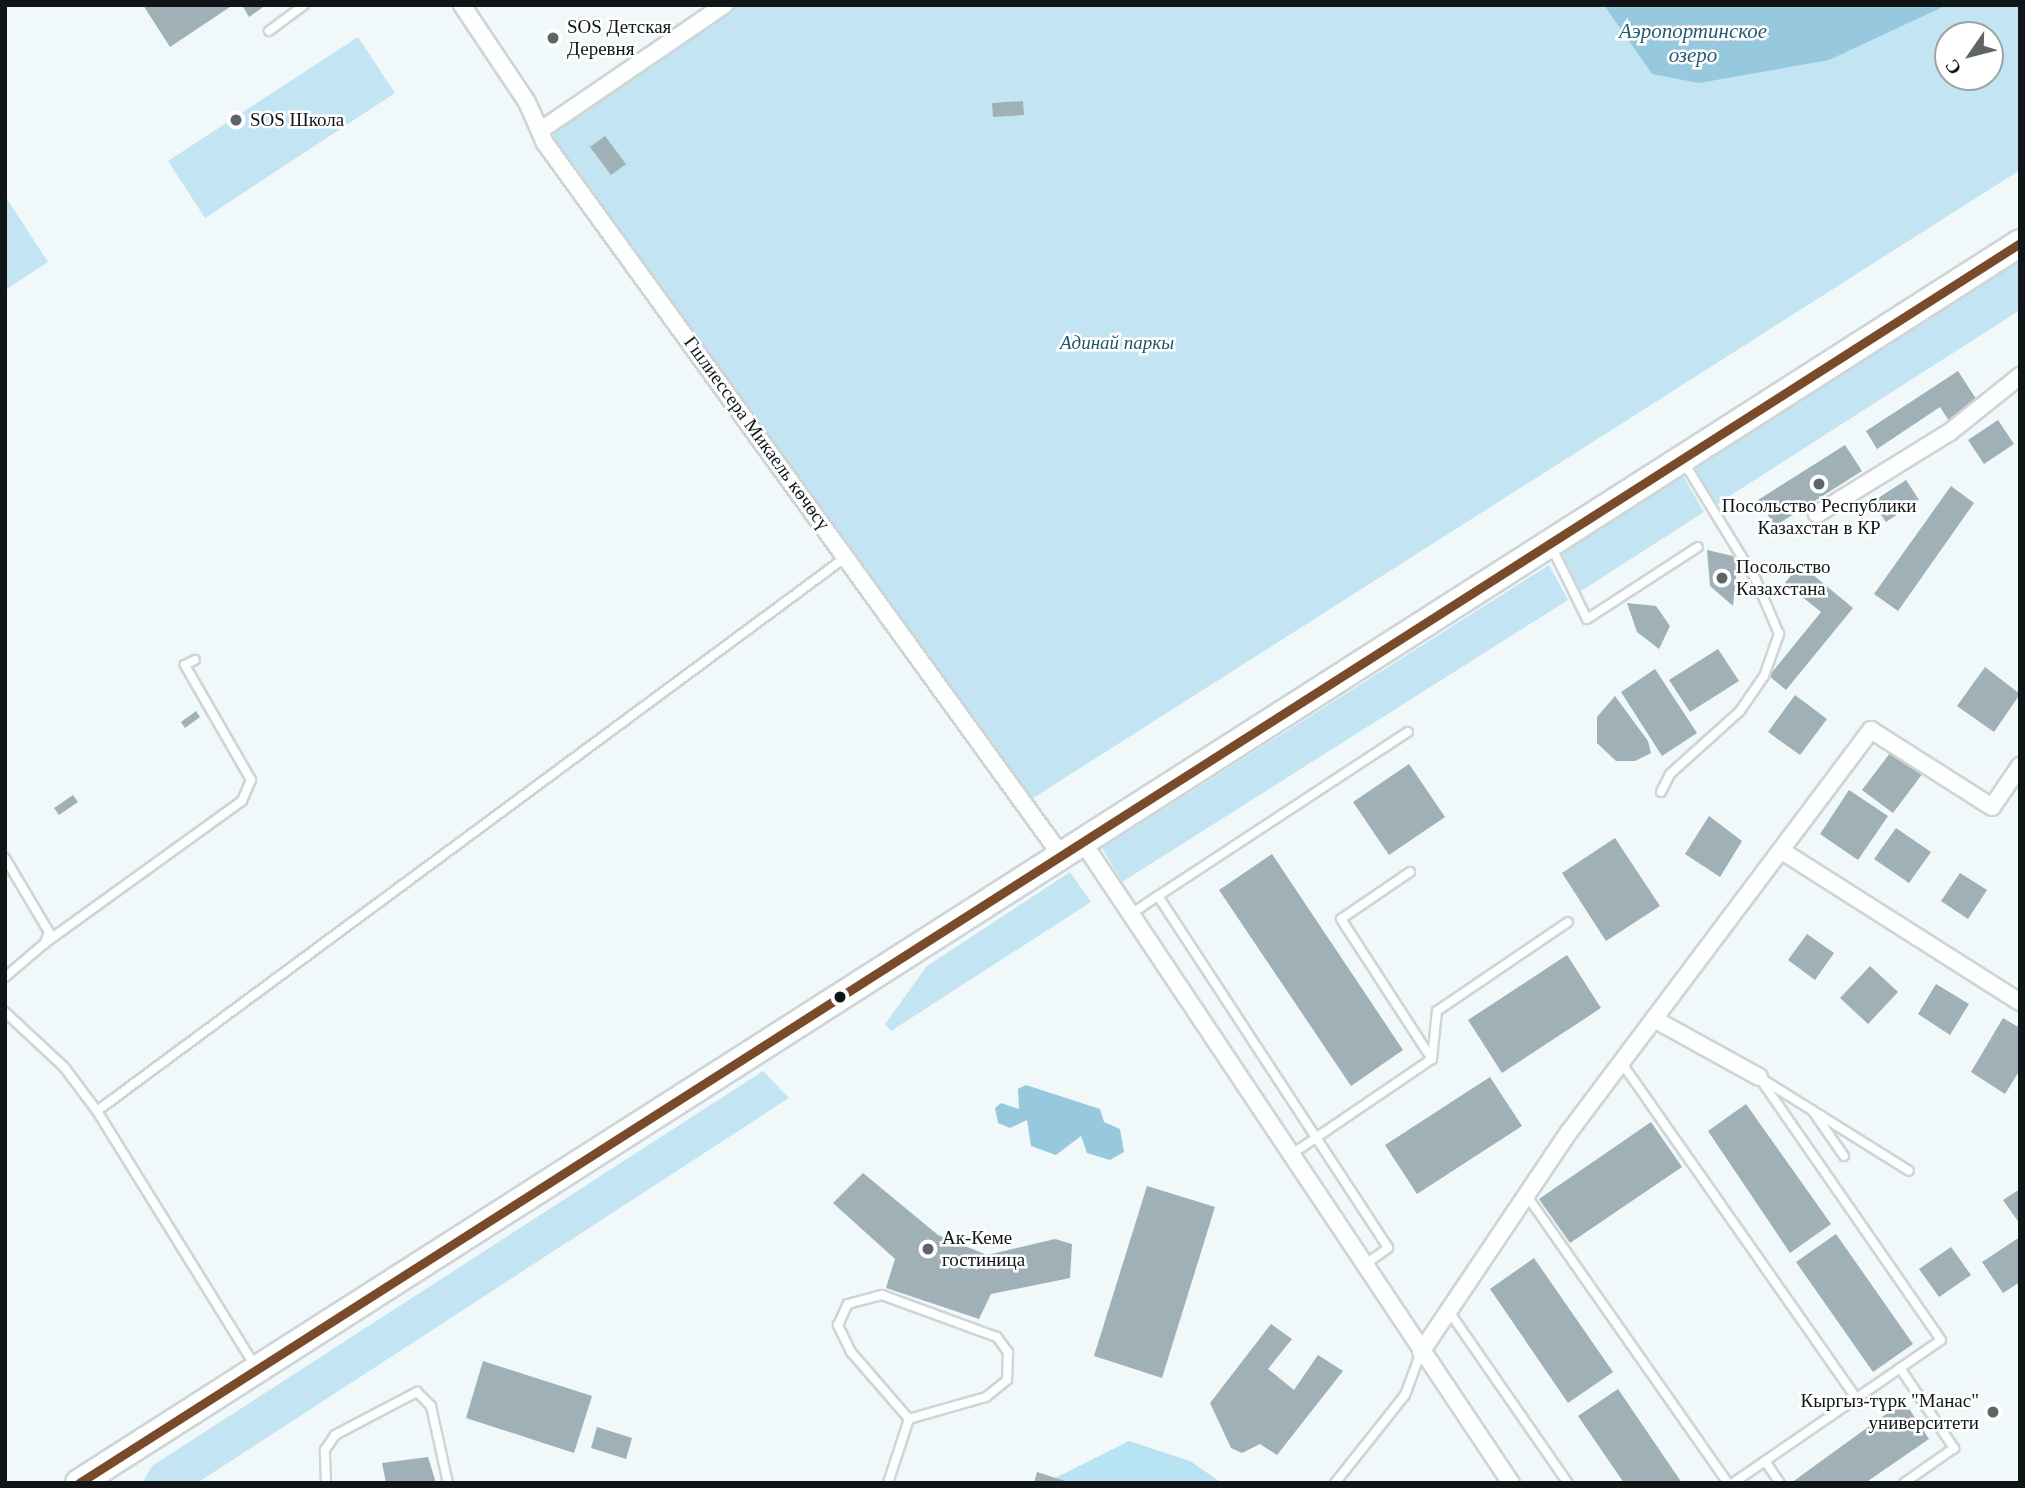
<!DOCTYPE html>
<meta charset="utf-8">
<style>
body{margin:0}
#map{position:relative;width:2025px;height:1488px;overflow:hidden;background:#f1f8fa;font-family:Georgia,serif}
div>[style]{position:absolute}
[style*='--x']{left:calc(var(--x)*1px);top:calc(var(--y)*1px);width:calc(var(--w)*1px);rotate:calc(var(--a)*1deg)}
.green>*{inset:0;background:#c3e5f3}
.forest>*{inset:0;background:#b8e3f3}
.water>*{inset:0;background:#96c9dd}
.building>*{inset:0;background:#9fb0b6}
.roads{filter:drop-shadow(2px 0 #cfd5d7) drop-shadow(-2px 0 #cfd5d7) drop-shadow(0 2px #cfd5d7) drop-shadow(0 -2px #cfd5d7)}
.lane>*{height:8px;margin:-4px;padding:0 4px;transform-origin:4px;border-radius:4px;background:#fdfefe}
.street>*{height:16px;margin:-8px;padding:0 8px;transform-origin:8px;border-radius:8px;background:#fdfefe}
.primary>*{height:26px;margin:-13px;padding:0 13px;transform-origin:13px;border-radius:13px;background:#fdfefe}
.bus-1>*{height:9px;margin:-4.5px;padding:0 4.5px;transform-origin:4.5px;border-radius:4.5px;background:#7a4b2a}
.dots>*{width:19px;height:19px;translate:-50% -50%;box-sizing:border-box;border:4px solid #fff;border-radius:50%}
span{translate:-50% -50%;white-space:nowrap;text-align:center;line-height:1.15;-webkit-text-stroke:5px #fff;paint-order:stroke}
.poi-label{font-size:19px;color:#101517}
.left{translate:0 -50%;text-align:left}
.right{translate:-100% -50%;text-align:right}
.park-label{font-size:19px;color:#1d566a;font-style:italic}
.street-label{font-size:19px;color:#101517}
.water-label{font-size:21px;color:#245c71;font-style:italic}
.frame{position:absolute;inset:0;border:7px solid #101517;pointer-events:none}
.north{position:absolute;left:1934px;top:21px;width:70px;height:70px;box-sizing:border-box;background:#fff;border:2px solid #9fa1a2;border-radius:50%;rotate:235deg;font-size:19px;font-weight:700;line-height:28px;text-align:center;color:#101517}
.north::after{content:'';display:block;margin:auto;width:24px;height:32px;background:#5f6466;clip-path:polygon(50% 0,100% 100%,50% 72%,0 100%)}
</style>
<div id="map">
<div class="green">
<i style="clip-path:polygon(evenodd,737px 5px,2020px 5px,2020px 170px,1030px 800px,551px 143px,558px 125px,737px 5px,1948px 35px,1990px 35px,1990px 77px,1948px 77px,1948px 35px)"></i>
<i style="clip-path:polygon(358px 37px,395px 93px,205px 218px,168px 161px)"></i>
<i style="clip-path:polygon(5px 196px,48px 262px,5px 290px)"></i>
<i style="clip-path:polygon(2020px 258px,2020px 310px,1717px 504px,1694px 466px)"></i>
<i style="clip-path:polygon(1682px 474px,1704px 512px,1578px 593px,1562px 551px)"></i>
<i style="clip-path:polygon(1549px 565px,1568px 600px,1122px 882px,1102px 848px)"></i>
<i style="clip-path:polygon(1070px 872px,1091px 902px,891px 1031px,885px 1024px,927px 966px)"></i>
<i style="clip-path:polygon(763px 1071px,789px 1098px,197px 1483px,142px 1483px,152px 1466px)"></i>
</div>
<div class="forest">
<i style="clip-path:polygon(1129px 1441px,1190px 1461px,1222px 1483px,1045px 1483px)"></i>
</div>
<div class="water">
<i style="clip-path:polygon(1604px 5px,1947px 5px,1829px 60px,1699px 83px,1652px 74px)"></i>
<i style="clip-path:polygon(1026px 1085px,1100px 1109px,1104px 1122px,1120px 1129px,1124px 1152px,1110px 1160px,1087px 1153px,1081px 1136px,1056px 1155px,1031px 1146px,1027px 1120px,1010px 1128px,998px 1123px,995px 1108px,1001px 1103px,1019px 1109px,1018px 1089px)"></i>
</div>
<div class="building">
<i style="clip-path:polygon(143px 5px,233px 5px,170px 47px)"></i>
<i style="clip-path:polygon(242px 5px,266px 5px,249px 17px)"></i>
<i style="clip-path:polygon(1023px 101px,1024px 115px,993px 117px,992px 103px)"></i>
<i style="clip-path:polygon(605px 136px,626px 164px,611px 175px,590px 147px)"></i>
<i style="clip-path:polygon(1958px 371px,1980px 405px,1951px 424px,1940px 407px,1877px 449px,1866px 431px)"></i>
<i style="clip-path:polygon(1998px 420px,2014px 444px,1984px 464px,1968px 440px)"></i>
<i style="clip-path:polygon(1845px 445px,1862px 471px,1775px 526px,1758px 500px)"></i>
<i style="clip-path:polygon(1906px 480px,1919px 500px,1886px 522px,1872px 502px)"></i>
<i style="clip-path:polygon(1951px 486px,1974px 503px,1898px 611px,1874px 594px)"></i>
<i style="clip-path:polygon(1707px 550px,1733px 556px,1737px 566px,1733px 606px,1710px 586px)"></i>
<i style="clip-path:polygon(1800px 564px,1853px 608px,1786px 690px,1769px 676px,1821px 612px,1785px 583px)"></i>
<i style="clip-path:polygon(1627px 603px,1656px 606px,1670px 626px,1659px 649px,1637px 632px)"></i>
<i style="clip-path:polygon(1718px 649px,1739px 681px,1690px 712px,1669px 680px)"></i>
<i style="clip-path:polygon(1985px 667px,2020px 694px,1994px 732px,1957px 706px)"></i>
<i style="clip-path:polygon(1655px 669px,1697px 733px,1662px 756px,1621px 692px)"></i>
<i style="clip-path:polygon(1795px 695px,1827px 719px,1800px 755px,1768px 732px)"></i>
<i style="clip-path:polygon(1615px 696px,1648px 741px,1651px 753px,1635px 761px,1616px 761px,1597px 743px,1597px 717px)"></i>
<i style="clip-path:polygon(196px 711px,200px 717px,185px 728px,181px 722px)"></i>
<i style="clip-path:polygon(1893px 749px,1923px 773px,1893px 813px,1862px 790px)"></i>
<i style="clip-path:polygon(1409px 764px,1445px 817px,1389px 855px,1353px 802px)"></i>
<i style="clip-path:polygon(1849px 790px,1888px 816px,1858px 860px,1820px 834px)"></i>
<i style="clip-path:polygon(73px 795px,78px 802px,59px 815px,54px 808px)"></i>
<i style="clip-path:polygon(1709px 816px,1742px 841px,1720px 877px,1685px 854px)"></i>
<i style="clip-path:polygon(1896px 828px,1931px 852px,1909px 883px,1874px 859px)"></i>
<i style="clip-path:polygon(1615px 838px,1660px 906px,1606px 941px,1562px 873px)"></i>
<i style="clip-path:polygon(1272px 854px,1403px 1050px,1351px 1086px,1219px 890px)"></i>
<i style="clip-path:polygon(1960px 873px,1987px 890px,1968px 919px,1941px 901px)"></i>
<i style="clip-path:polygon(1807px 934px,1834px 953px,1815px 980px,1788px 960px)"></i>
<i style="clip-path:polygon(1567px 955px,1601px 1008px,1502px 1073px,1468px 1020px)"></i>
<i style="clip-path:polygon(1870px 966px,1898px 992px,1868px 1024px,1840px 998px)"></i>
<i style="clip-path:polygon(1936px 984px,1969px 1004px,1950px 1035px,1918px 1014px)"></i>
<i style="clip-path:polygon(2003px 1018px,2020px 1028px,2020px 1070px,2005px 1094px,1971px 1072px)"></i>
<i style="clip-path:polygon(1490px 1077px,1522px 1126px,1417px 1194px,1385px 1145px)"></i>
<i style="clip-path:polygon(1746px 1104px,1831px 1224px,1790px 1253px,1708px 1131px)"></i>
<i style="clip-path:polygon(1651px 1122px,1682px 1167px,1570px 1243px,1539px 1199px)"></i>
<i style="clip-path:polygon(863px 1173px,938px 1235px,987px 1255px,1055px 1239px,1072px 1244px,1070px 1278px,991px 1294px,979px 1319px,886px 1288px,895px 1259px,833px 1203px)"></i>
<i style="clip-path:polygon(1147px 1186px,1215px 1207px,1162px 1378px,1094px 1356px)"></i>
<i style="clip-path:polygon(2020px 1189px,2020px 1224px,2003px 1200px)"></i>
<i style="clip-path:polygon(1836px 1234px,1913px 1344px,1873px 1372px,1796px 1262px)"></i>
<i style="clip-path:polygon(2020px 1237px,2020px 1282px,2003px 1293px,1982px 1262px)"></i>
<i style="clip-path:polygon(1951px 1247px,1971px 1275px,1939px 1297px,1919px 1269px)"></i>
<i style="clip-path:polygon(1534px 1258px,1613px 1372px,1568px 1403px,1490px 1289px)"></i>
<i style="clip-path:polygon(1271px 1324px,1292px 1339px,1268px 1369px,1294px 1390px,1318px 1355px,1343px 1371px,1277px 1455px,1260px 1444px,1242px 1453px,1231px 1448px,1210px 1403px)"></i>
<i style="clip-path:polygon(483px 1361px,592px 1396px,574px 1453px,466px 1418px)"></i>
<i style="clip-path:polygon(1618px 1389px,1682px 1483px,1624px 1483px,1578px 1416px)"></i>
<i style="clip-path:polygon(1904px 1401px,1929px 1439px,1865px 1483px,1791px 1483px)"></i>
<i style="clip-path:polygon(597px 1427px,632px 1438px,626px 1459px,591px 1448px)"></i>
<i style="clip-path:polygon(428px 1457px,436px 1483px,386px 1483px,382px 1463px)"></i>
<i style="clip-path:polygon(1037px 1472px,1068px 1482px,1068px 1483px,1034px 1483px)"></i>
</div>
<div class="roads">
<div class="lane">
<i style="--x:269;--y:31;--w:44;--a:-36.6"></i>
<i style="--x:1552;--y:548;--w:79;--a:63.8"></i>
<i style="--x:1587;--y:619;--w:132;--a:-33"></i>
<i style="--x:1661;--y:792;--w:20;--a:-63"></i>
<i style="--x:1670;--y:774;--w:94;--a:-42"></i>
<i style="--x:1740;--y:711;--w:42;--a:-55.6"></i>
<i style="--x:1764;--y:676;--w:45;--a:-70.3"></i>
<i style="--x:1779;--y:634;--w:59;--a:-113.1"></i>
<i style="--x:1756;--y:580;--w:140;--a:-121.5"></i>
<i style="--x:5;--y:858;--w:86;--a:59.3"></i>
<i style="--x:49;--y:932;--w:12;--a:110"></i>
<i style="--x:45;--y:943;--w:52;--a:139.6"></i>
<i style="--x:1410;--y:872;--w:83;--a:145.7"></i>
<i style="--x:1341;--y:919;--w:167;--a:57"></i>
<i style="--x:1158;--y:896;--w:299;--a:-33.3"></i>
<i style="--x:1134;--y:912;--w:29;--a:-34"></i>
<i style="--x:1158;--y:896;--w:420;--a:56.8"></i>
<i style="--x:1388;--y:1248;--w:29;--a:144"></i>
<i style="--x:45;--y:943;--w:243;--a:-35.8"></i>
<i style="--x:242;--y:801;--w:23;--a:-67"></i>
<i style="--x:251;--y:780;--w:133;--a:-119.9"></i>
<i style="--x:185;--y:665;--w:11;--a:-27"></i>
<i style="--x:5;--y:1012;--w:81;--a:43"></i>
<i style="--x:64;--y:1067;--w:55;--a:53.1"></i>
<i style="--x:97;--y:1111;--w:300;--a:58.2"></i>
<i style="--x:1621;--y:1062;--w:410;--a:55"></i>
<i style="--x:1762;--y:1079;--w:173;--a:32"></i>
<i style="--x:1812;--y:1110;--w:56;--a:55.2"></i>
<i style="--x:97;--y:1111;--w:932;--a:-36.49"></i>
<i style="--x:1292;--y:1154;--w:169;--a:-34.2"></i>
<i style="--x:1432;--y:1059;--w:48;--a:-84.1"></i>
<i style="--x:1437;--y:1011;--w:158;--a:-34.2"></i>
<i style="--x:1527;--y:1196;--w:350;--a:55"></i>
<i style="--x:882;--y:1295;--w:122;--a:20.1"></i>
<i style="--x:997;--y:1337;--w:19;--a:54"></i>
<i style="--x:1008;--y:1352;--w:28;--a:92"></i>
<i style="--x:1007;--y:1380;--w:27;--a:141"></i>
<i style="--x:986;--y:1397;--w:80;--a:164.1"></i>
<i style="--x:909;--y:1419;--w:89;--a:-130.9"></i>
<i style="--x:851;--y:1352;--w:30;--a:-116"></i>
<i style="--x:838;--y:1325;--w:23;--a:-65"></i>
<i style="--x:848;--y:1304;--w:35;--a:-15"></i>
<i style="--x:1448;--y:1310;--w:211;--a:55.3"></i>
<i style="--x:1900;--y:1368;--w:97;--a:56"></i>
<i style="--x:1954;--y:1448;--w:61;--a:145"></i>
<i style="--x:1765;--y:1461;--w:27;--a:56"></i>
<i style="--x:326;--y:1483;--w:33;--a:-92"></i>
<i style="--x:325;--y:1450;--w:18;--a:-56"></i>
<i style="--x:335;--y:1435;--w:93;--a:-27.7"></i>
<i style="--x:417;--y:1392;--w:20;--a:45"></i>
<i style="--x:431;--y:1406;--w:79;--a:77.6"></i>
<i style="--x:888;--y:1483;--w:67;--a:-71.8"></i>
<i style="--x:1335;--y:1483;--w:112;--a:-51.5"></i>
<i style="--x:1405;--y:1395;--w:46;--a:-69.6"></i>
<i style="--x:1733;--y:1483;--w:252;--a:-34.5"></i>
<i style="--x:1941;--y:1340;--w:320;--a:-124.7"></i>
</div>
<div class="street">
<i style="--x:462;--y:5;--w:117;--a:56.2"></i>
<i style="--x:527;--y:102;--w:45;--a:66.3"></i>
<i style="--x:545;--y:143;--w:879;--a:54.07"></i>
<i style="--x:541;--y:130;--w:222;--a:-34.3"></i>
<i style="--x:1817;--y:514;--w:156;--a:-31.7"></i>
<i style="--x:1950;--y:432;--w:90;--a:-38.7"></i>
<i style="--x:1082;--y:841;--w:772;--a:56.25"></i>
<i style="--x:1782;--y:851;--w:282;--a:32.4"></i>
<i style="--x:1654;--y:1019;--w:120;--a:28.9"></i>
<i style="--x:1421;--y:1352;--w:265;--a:-56.1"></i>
<i style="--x:1569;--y:1132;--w:503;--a:-53.08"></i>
<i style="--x:1871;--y:730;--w:143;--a:32.5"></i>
<i style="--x:1992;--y:807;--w:50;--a:-55.7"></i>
</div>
<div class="primary">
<i style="--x:79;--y:1483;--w:2303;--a:-32.57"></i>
</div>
</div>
<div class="bus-1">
<i style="--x:79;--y:1483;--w:2303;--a:-32.57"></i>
</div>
<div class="dots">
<i style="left:553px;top:38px;background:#5f6466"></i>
<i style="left:236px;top:120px;background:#5f6466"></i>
<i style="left:1819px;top:484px;background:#5f6466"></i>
<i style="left:1722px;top:578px;background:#5f6466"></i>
<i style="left:840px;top:997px;background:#101517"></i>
<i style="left:928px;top:1249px;background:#5f6466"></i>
<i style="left:1993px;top:1412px;background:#5f6466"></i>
</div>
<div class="poi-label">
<span class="left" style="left:567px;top:38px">SOS Детская<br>Деревня</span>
<span class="left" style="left:250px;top:120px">SOS Школа</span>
<span style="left:1819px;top:517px">Посольство Республики<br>Казахстан в КР</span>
<span class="left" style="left:1736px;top:578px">Посольство<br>Казахстана</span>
<span class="left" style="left:942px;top:1249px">Ак-Кеме<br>гостиница</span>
<span class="right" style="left:1979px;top:1412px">Кыргыз-түрк "Манас"<br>университети</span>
</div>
<div class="park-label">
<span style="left:1117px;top:343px">Адинай паркы</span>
</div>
<div class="street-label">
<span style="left:757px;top:433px;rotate:54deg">Гшлиессера Микаель көчөсү</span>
</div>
<div class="water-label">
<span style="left:1693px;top:43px">Аэропортинское<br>озеро</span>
</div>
<div class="frame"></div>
<div class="north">С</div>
</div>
